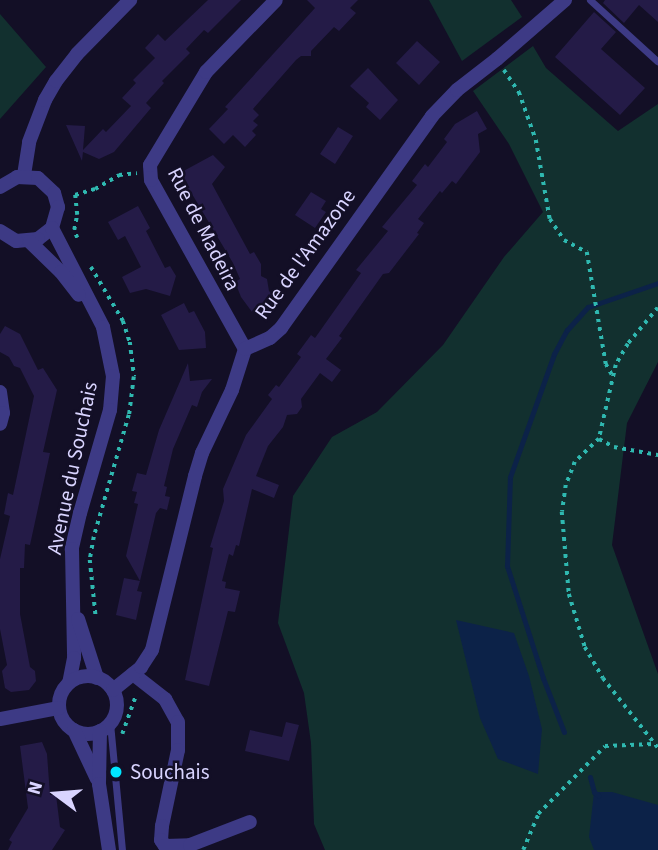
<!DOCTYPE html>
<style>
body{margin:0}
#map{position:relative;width:658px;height:850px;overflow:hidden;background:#130f26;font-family:"Source Sans 3",sans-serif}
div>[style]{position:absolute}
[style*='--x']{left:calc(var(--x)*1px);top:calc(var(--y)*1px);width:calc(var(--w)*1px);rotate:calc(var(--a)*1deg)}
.green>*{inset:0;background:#12302f}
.water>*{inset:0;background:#0c2248}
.stream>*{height:5px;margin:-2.5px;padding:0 2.5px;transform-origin:2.5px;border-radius:2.5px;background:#0c2248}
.building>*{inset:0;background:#241b47}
.path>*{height:3.5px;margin-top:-1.75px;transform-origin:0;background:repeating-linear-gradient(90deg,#2fb8b0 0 3.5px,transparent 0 8.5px)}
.service>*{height:7px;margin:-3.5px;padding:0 3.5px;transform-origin:3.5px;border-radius:3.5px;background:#3d3a85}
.minor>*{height:14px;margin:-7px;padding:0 7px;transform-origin:7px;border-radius:7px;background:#3d3a85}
.minor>.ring{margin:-7px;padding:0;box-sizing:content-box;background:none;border:14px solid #3d3a85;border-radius:50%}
.dots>*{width:19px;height:19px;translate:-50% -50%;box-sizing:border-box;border:4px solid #130f26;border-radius:50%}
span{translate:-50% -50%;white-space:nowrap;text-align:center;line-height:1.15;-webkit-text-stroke:5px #130f26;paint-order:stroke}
.street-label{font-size:21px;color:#d9d4ff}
.poi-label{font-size:21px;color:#d9d4ff}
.left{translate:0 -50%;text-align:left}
.north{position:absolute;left:21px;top:759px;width:70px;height:70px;-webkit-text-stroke:5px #130f26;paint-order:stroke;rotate:286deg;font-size:19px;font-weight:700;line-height:28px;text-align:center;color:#d9d4ff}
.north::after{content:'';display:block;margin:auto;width:24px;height:32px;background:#d9d4ff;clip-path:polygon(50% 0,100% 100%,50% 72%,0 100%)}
</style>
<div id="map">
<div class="green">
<i style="clip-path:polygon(429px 0,511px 0,522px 17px,462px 61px)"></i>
<i style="clip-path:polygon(0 14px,46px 67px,0 119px)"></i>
<i style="clip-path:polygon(533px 46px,546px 68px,618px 131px,658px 104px,658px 362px,627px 423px,612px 545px,658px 674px,658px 850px,325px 850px,314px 824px,311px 743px,304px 693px,278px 623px,293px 496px,332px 437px,377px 412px,443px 345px,504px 257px,543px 212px,509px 144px,473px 91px)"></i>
</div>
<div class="water">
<i style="clip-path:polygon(456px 620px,514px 633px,529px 676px,542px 729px,538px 774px,498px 759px,480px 718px)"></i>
<i style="clip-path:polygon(594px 792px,612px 792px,658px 805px,658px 850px,594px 850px,589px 837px)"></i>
</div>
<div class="stream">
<i style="--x:564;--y:732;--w:58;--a:-111.3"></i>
<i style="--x:543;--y:678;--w:118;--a:-107.8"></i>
<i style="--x:507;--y:566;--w:89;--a:-88.1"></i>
<i style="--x:510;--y:477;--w:131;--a:-70.3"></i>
<i style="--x:554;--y:354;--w:27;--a:-62"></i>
<i style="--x:567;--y:330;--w:31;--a:-48"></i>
<i style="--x:588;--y:307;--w:74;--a:-18.9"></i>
<i style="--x:590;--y:777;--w:16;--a:75"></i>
<i style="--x:594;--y:792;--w:6;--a:39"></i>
</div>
<div class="building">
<i style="clip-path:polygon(208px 0,241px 0,208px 33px,204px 30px,186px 49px,190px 53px,162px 81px,164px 83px,146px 103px,151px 108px,114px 152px,99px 159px,83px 152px,82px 161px,66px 125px,85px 126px,83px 150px,103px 129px,106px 132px,131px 106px,122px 98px,136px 83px,133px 80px,155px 58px,145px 48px,158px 34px,165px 41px)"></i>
<i style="clip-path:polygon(307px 0,358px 0,350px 8px,356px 13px,339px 31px,334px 27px,311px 51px,311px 56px,301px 56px,296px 60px,253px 109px,259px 115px,253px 121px,258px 125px,252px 131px,256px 135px,245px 147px,233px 135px,224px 144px,209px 129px,228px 109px,225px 107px,315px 8px)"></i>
<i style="clip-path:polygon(605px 0,658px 0,658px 22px,639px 5px,624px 23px,603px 3px)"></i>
<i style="clip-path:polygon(594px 12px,616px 32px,601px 49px,645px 88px,620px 115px,555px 57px)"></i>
<i style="clip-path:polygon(417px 41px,440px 62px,419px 85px,396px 63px)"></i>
<i style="clip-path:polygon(368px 68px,398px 100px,380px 120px,366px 107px,369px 103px,350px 86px)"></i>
<i style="clip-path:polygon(477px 111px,487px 129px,478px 134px,480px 152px,456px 184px,452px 181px,442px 193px,440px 191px,418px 219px,424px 223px,417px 233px,419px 234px,389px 273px,383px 274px,339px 336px,342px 338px,326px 359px,341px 370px,332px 382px,320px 373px,301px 399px,302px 407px,297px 414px,287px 415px,283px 427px,268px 446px,256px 476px,279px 485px,274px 498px,252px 489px,239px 546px,236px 545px,233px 556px,229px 554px,222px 581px,226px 582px,225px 588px,240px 591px,235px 612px,228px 611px,209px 686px,185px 680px,213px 548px,210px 547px,224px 501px,223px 489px,246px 435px,272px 399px,268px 395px,276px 385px,279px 387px,301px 357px,297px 354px,311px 335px,315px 338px,361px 273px,356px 270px,388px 231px,382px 227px,417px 185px,412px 181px,425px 164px,428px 167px,447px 142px,444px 139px,455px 124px)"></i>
<i style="clip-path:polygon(338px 127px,353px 136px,335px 164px,320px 154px)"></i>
<i style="clip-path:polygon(213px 155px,225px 167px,212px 184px,250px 254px,254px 252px,261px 264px,261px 276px,267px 279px,269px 291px,273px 295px,257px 314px,252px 312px,241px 297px,235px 282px,240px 279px,233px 263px,192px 194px,188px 196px,178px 177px,178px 174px)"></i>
<i style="clip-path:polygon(311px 192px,326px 201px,321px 209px,326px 212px,315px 228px,295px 215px)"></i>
<i style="clip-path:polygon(138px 206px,150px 228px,146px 231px,165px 268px,170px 266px,176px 276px,170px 296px,146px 289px,130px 293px,122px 277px,141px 267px,125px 236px,118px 240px,108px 222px)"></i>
<i style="clip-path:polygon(184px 303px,189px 313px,194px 311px,205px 332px,206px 348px,179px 350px,161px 315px)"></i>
<i style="clip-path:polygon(5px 326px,20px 334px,38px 370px,43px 368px,57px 390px,43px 452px,50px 453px,30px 545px,25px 544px,24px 568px,20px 568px,20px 614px,30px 667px,35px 671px,36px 681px,29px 690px,11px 692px,5px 688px,2px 671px,7px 665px,0 629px,0 559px,10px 516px,4px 514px,8px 493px,13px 495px,34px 396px,20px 368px,14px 366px,9px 357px,0 352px,0 334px)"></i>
<i style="clip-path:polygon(188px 363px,190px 381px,212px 379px,202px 392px,197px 407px,192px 405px,173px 449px,164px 486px,167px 487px,165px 496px,170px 497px,167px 510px,160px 508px,156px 513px,140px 581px,126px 556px,138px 504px,134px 503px,137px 492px,132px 491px,137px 473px,146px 475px,159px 430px)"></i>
<i style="clip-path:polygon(124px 578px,140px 581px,137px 591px,142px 592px,136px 620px,116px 615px)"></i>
<i style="clip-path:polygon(286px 722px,299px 725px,289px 761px,245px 751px,250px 730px,282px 737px)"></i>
<i style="clip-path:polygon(42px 742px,47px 754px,50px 795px,56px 795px,60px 827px,65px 830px,52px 850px,8px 850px,12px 842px,9px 840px,28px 808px,20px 746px)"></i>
</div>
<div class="path">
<i style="--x:504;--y:70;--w:27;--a:56"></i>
<i style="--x:519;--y:92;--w:51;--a:70.5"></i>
<i style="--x:536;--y:140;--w:80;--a:80"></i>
<i style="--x:550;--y:219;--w:25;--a:56"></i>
<i style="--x:564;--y:240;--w:26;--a:28"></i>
<i style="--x:587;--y:252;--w:114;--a:80.4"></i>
<i style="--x:606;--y:364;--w:13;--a:61"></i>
<i style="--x:77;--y:238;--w:9;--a:-111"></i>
<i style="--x:74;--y:230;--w:15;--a:-79"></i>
<i style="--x:77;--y:215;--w:20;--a:-96"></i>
<i style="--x:75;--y:195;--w:21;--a:-17"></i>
<i style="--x:95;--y:189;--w:28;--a:-30"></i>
<i style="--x:119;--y:175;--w:18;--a:-6"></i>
<i style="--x:91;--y:267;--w:63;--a:59.3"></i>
<i style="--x:123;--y:321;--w:22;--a:72"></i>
<i style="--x:130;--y:342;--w:35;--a:83"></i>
<i style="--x:134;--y:377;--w:38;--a:97"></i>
<i style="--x:129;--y:415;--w:127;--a:106"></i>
<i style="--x:94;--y:537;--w:23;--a:100"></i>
<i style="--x:90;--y:560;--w:58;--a:84.1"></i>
<i style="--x:658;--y:308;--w:47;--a:129.8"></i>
<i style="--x:628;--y:344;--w:24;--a:120"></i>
<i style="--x:616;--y:365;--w:76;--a:102.9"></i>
<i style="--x:599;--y:439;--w:33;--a:136"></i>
<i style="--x:575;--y:462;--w:25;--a:111"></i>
<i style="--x:566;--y:485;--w:27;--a:98"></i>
<i style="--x:562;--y:512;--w:82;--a:85.1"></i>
<i style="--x:569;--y:594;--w:55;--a:73.2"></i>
<i style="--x:585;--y:647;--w:36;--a:60"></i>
<i style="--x:603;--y:678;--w:89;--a:51.8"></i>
<i style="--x:599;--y:439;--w:17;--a:28"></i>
<i style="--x:614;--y:447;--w:45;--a:10.3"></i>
<i style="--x:122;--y:734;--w:41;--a:-70.3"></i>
<i style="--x:523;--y:850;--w:39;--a:-67"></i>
<i style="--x:538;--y:814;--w:95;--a:-45.4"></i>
<i style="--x:605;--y:746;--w:48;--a:-2.4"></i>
</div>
<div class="service">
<i style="--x:590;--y:0;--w:91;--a:42.3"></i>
<i style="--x:110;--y:723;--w:128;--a:84.6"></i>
</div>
<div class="minor">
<i style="--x:24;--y:175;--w:33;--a:-81"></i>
<i style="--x:29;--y:142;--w:45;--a:-69.1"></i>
<i style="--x:45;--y:100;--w:22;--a:-60"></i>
<i style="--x:56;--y:81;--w:34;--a:-52"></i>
<i style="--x:77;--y:54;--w:76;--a:-45.5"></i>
<i style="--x:0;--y:187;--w:20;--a:-30"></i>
<i style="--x:17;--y:177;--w:21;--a:3"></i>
<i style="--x:38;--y:178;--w:22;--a:43"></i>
<i style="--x:54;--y:193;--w:15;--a:74"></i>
<i style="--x:58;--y:207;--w:22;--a:106"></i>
<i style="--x:52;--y:228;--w:18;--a:142"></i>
<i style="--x:38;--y:239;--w:22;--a:175"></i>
<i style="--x:16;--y:241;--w:19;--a:-148"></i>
<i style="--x:52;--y:228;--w:111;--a:62.7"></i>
<i style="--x:103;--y:327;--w:50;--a:78.5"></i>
<i style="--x:113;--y:376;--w:34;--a:95"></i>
<i style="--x:110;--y:410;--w:107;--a:106.2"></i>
<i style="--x:80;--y:513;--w:37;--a:103"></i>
<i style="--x:72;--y:549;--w:109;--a:88.9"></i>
<i style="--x:74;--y:658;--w:25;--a:101"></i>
<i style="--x:30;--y:242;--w:43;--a:44.1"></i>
<i style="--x:61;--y:272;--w:29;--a:52"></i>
<i style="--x:245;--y:349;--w:193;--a:-119.1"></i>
<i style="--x:151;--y:180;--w:15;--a:-94"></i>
<i style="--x:150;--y:165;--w:109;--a:-58.9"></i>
<i style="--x:206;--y:72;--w:100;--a:-45.8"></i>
<i style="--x:0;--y:392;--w:21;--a:82"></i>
<i style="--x:3;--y:413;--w:11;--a:105"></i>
<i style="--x:78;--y:619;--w:62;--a:72.1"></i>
<i style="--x:133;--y:674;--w:41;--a:38"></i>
<i style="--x:165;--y:699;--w:26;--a:61"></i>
<i style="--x:178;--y:722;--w:28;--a:90"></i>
<i style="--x:178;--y:750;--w:78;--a:101.9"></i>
<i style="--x:162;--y:826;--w:14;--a:94"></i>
<i style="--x:161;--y:840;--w:7;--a:56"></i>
<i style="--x:165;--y:846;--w:25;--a:-2"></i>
<i style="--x:190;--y:845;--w:64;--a:-21"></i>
<i class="ring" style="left:59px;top:676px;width:44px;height:44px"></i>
<i style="--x:113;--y:690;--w:36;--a:-39"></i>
<i style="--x:141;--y:667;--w:20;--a:-57"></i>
<i style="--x:152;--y:650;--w:179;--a:-76.1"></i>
<i style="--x:195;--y:476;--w:24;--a:-73"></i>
<i style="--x:202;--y:453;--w:70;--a:-64.5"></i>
<i style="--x:232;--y:390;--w:43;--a:-72.4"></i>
<i style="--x:245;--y:349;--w:27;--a:-24"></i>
<i style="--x:270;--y:338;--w:15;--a:-42"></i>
<i style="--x:281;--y:328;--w:260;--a:-54.5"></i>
<i style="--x:432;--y:116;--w:36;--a:-46"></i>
<i style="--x:457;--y:90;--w:51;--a:-37.8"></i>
<i style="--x:497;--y:59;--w:90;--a:-40.9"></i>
<i style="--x:0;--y:719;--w:60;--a:-10.6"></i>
<i style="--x:74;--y:730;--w:54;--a:64.9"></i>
<i style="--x:100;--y:731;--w:53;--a:91.1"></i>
<i style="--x:99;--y:784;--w:67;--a:81.4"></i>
</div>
<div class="dots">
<i style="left:116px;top:772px;background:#00e5ff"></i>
</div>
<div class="street-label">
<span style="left:204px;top:229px;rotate:63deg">Rue de Madeira</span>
<span style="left:305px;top:254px;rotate:-54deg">Rue de l'Amazone</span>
<span style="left:72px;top:468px;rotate:-78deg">Avenue du Souchais</span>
</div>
<div class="poi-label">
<span class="left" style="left:130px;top:772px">Souchais</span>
</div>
<div class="north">N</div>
</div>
